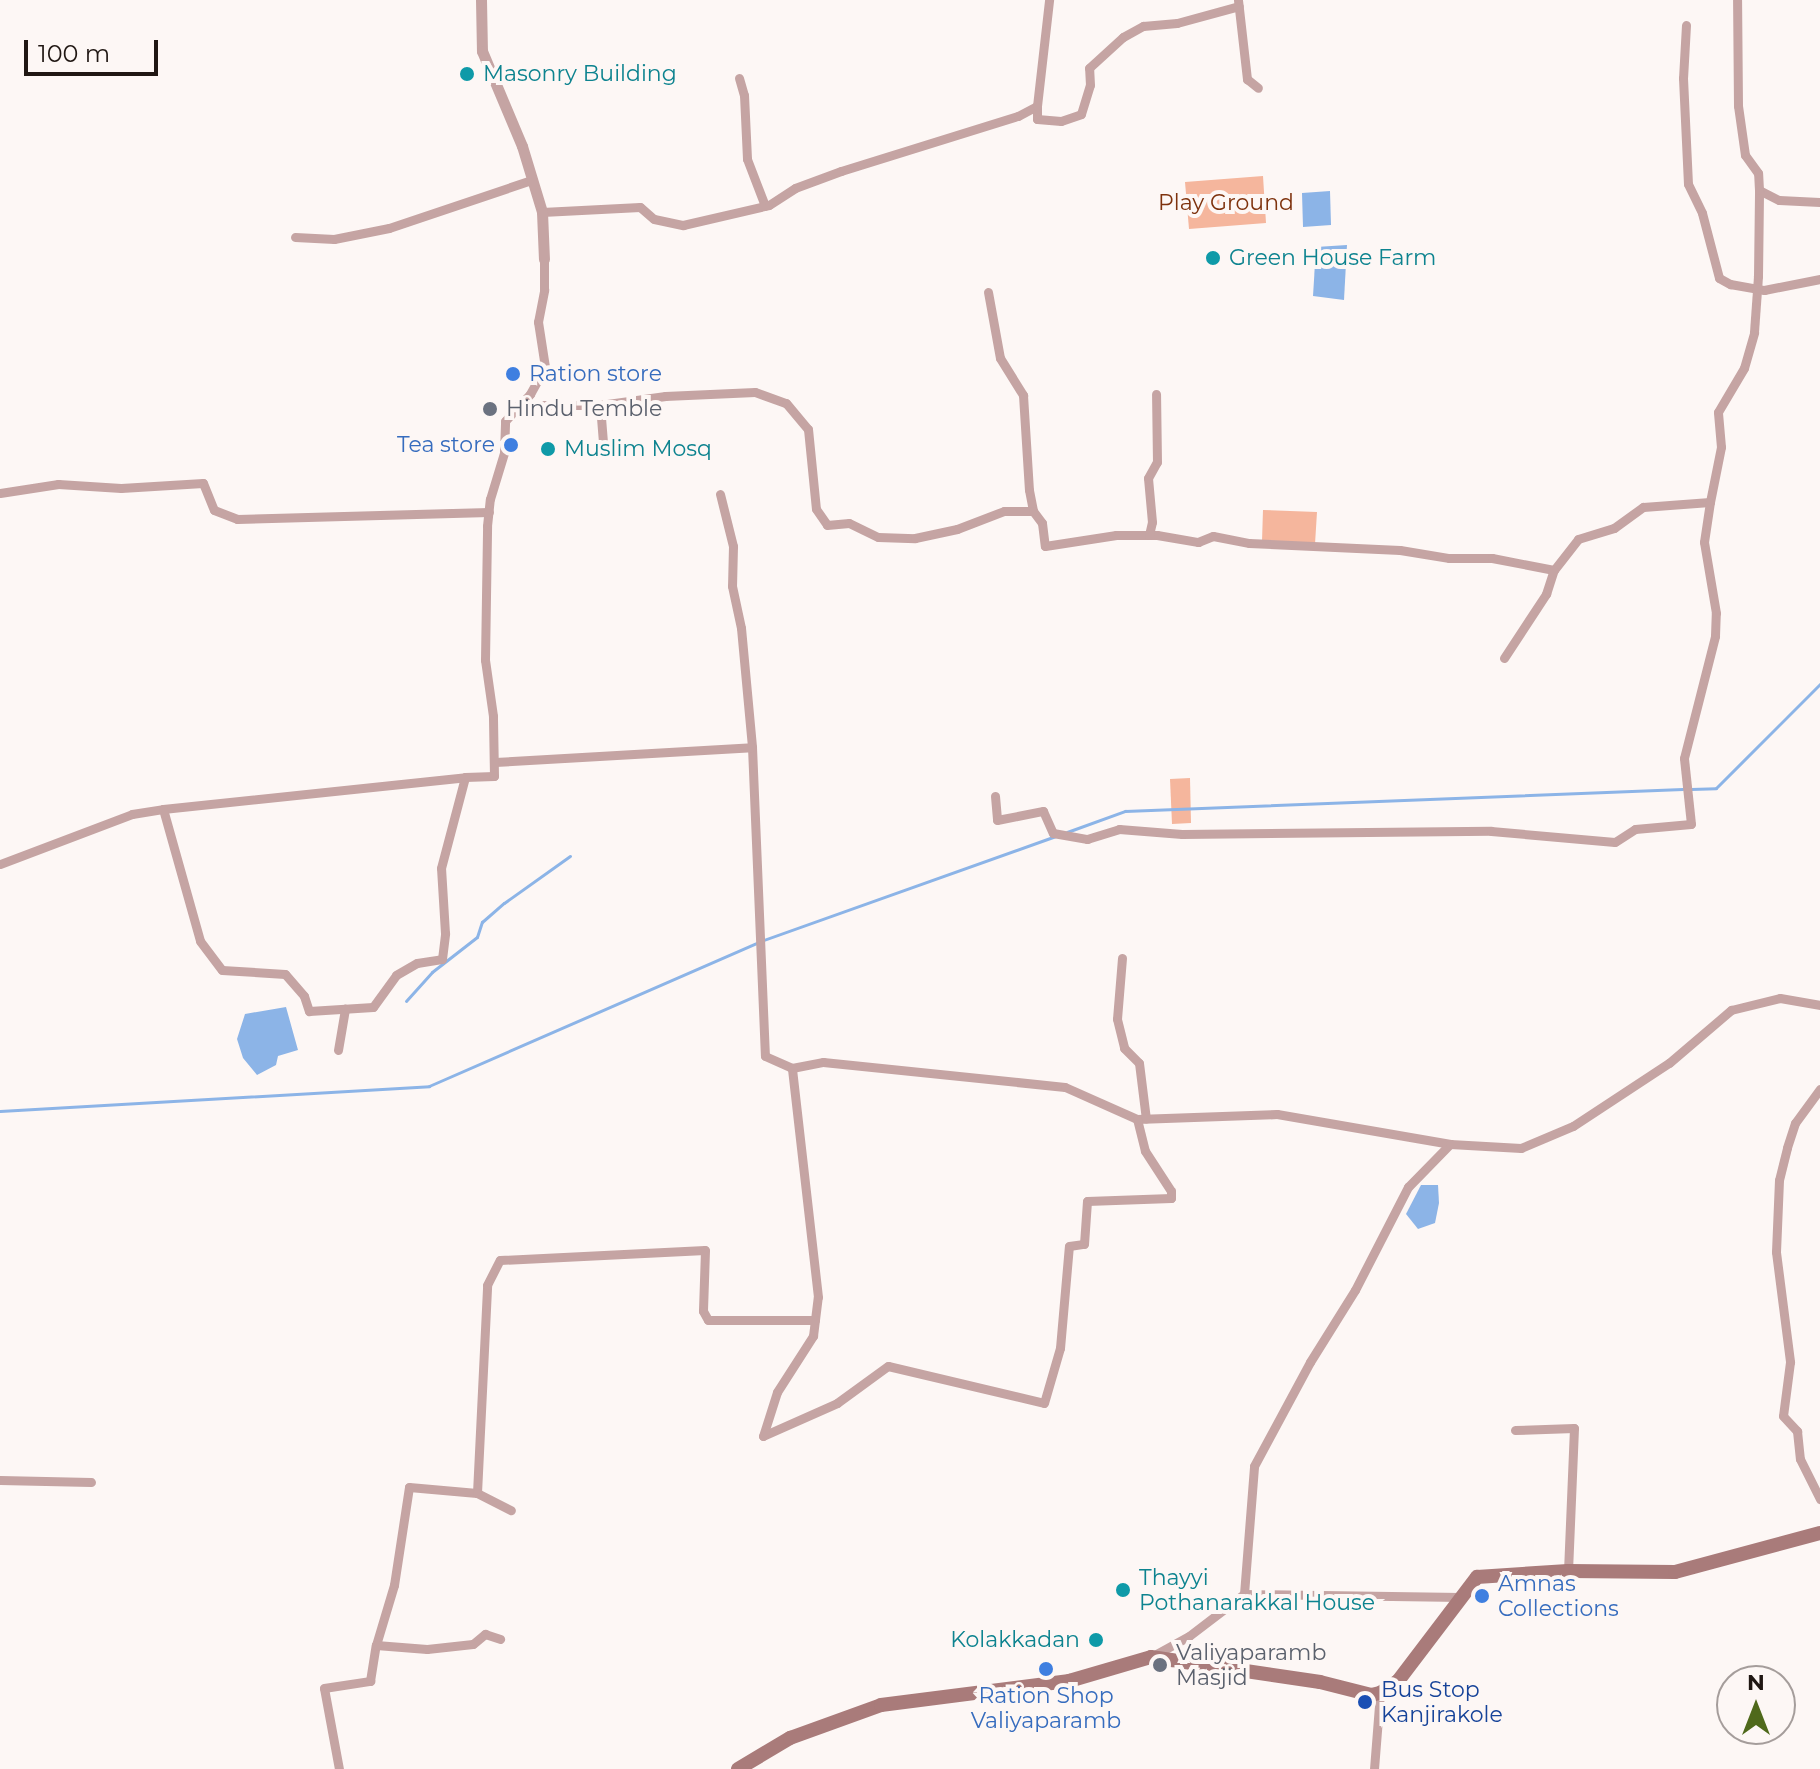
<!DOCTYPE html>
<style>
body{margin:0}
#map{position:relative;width:1820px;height:1769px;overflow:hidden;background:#fdf7f5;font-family:Montserrat,sans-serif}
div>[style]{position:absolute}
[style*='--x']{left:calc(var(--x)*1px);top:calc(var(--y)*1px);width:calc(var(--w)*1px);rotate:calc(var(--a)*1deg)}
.green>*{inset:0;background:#f5b69d}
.water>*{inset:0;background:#8cb4e7}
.stream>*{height:3px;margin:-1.5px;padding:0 1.5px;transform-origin:1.5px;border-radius:1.5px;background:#8cb4e7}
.minor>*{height:9px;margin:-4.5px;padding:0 4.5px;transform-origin:4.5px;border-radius:4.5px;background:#c5a4a3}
.tertiary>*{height:11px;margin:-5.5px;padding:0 5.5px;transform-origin:5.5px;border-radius:5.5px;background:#c5a4a3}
.secondary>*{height:14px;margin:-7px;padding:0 7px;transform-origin:7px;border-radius:7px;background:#a97b7a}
.dots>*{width:22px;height:22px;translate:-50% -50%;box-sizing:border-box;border:4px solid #fdf7f5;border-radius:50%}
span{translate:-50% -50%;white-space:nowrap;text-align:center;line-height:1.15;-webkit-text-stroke:8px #fdf7f5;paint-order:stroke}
.culture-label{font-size:22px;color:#0d838f}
.left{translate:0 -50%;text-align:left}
.right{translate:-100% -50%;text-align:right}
.park-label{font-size:22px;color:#7e320d}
.shop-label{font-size:22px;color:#366cbe}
.worship-label{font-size:22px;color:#5b616d}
.transit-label{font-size:22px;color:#164399}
.north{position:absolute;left:1716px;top:1665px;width:80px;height:80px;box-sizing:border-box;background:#fdf7f5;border:2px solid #a59d9b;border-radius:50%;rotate:0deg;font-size:22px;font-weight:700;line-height:32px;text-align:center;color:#201713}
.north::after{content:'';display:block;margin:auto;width:28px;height:36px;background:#4f691b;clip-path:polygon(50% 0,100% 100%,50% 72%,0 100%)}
.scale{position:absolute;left:24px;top:40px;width:134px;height:36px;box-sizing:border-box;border:4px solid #201713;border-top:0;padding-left:10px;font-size:24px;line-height:28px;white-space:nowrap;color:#201713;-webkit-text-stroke:6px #fdf7f5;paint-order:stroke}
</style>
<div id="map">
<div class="green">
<i style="clip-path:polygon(1263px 176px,1266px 223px,1189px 229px,1185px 182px)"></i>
<i style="clip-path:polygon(1263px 510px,1317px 512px,1315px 544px,1262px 541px)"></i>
<i style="clip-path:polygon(1190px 778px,1191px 823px,1172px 824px,1170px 779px)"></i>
</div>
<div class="water">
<i style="clip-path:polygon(1330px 191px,1331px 225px,1303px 227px,1302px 193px)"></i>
<i style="clip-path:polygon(1347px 245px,1344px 300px,1313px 296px,1316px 247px)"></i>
<i style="clip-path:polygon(286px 1007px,298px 1050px,278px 1056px,276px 1065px,257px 1075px,243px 1058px,237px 1039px,245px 1014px)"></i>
<i style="clip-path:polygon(1421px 1185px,1438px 1185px,1439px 1203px,1435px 1223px,1418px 1229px,1406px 1214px)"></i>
</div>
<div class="stream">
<i style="--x:1691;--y:789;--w:25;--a:-2"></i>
<i style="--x:1716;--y:788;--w:147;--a:-45"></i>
<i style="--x:1067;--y:832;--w:62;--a:-19.9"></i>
<i style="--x:1125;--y:811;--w:558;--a:-2.26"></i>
<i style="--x:406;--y:1001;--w:39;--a:-48"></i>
<i style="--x:432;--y:972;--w:57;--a:-37.9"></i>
<i style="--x:477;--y:937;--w:16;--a:-72"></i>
<i style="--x:482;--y:922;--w:29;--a:-41"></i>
<i style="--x:504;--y:903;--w:81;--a:-35.5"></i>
<i style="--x:0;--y:1111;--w:430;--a:-3.3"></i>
<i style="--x:429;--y:1086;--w:359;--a:-23.6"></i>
<i style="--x:758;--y:942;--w:316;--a:-19.6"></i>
</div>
<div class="minor">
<i style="--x:1238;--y:0;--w:80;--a:83.5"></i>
<i style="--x:1247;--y:79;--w:14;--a:39"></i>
<i style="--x:1686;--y:25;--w:53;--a:93.2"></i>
<i style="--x:1683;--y:78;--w:106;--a:87.3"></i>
<i style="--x:1688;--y:184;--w:32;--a:64"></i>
<i style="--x:1702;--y:213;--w:67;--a:75.3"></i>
<i style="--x:1719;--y:278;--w:13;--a:29"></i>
<i style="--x:1730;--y:284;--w:35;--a:10"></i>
<i style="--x:1764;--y:290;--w:57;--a:-11.1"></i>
<i style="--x:739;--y:78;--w:18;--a:74"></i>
<i style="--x:744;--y:95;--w:64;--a:87.3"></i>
<i style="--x:747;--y:159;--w:50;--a:69"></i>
<i style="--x:1037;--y:106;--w:13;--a:90"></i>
<i style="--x:1037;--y:119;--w:24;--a:5"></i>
<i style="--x:1061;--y:121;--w:21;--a:-19"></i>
<i style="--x:1081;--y:114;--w:30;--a:-73"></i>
<i style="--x:1090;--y:85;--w:17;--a:-93"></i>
<i style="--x:1089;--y:68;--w:46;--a:-42.4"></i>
<i style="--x:1123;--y:37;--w:23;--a:-29"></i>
<i style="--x:1143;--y:26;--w:34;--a:-5"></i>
<i style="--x:1177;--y:23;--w:64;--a:-15.3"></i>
<i style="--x:1759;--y:190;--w:22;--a:27"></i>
<i style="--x:1779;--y:200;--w:41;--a:2.8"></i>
<i style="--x:542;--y:212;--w:98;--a:-2.9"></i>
<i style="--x:640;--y:207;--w:18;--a:41"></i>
<i style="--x:654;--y:219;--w:30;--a:12"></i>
<i style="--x:683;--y:225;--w:88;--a:-13.1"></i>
<i style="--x:769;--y:205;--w:31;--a:-33"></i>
<i style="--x:795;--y:188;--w:49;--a:-20.3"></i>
<i style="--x:841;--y:171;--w:185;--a:-17.3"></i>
<i style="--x:1018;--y:116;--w:21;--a:-28"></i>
<i style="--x:1037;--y:106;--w:107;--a:-83.5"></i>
<i style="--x:295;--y:237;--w:39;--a:3"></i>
<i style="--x:334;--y:239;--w:56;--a:-11.3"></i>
<i style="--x:389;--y:228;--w:151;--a:-18.6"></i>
<i style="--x:988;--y:292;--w:67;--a:79.7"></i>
<i style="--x:1000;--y:358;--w:44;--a:58.1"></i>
<i style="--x:1023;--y:395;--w:95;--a:86.4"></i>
<i style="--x:1029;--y:490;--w:21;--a:79"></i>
<i style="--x:519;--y:405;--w:81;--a:0"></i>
<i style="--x:600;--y:405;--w:66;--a:-7.9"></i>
<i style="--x:665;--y:396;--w:90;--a:-2.5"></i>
<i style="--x:755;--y:392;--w:33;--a:20"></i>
<i style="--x:786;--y:403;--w:34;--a:50"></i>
<i style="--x:808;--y:429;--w:80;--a:84.3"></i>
<i style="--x:816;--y:509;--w:19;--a:55"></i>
<i style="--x:827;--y:525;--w:22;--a:-5"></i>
<i style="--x:849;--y:523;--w:32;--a:26"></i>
<i style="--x:878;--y:537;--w:37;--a:2"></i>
<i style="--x:915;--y:538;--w:43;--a:-12.1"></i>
<i style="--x:957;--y:529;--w:50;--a:-21"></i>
<i style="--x:1004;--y:511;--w:29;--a:0"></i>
<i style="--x:1033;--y:511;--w:15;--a:53"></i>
<i style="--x:1042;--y:523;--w:23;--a:83"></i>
<i style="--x:1045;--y:546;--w:72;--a:-8.8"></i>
<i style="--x:1116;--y:535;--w:41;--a:0"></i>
<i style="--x:1157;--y:535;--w:42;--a:9.7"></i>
<i style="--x:1198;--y:542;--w:16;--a:-22"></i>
<i style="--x:1213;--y:536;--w:37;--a:11"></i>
<i style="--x:1249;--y:543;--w:151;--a:2.7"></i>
<i style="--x:1400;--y:550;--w:50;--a:9.3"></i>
<i style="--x:1449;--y:558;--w:43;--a:0"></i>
<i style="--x:1492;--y:558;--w:63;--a:11"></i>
<i style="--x:1554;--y:570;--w:39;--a:-52"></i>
<i style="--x:1578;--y:539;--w:38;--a:-17"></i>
<i style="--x:1614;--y:528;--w:36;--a:-36"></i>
<i style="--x:1643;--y:507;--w:67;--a:-4.3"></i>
<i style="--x:1710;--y:502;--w:56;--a:-78.7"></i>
<i style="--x:1721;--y:447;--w:35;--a:-95"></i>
<i style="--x:1718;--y:412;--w:51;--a:-59.4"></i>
<i style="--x:1744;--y:368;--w:37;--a:-74"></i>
<i style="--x:1754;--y:332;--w:56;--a:-85.9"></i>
<i style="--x:1758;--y:276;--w:86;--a:-89.3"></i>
<i style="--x:1759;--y:190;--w:17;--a:-93"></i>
<i style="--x:1758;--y:173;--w:22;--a:-126"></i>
<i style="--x:1745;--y:155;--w:49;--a:-98.1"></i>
<i style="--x:1738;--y:106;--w:106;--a:-90.5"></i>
<i style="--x:600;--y:405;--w:50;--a:85.4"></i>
<i style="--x:0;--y:493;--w:59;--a:-8.8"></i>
<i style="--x:58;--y:484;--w:63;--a:3.6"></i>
<i style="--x:121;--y:488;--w:82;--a:-3.5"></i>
<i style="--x:203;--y:483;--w:29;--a:68"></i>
<i style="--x:214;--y:510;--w:25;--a:21"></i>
<i style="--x:237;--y:519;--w:252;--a:-1.6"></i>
<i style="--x:720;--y:494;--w:54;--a:76"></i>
<i style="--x:733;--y:546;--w:40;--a:91.4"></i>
<i style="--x:732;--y:586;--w:43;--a:77.9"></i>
<i style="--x:741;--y:628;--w:120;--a:84.7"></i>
<i style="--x:752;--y:747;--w:309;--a:87.6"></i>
<i style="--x:765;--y:1056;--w:30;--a:24"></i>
<i style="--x:792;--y:1068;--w:32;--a:-11"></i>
<i style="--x:823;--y:1062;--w:243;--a:5.9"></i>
<i style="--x:1065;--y:1087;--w:79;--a:24"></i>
<i style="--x:1137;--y:1119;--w:140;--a:-2"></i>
<i style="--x:1277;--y:1114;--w:176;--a:9.8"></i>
<i style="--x:1149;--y:535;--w:13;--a:-77"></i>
<i style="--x:1152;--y:522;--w:44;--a:-95.2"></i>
<i style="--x:1148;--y:478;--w:18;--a:-61"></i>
<i style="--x:1157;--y:462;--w:68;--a:-90.8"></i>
<i style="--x:1504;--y:658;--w:77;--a:-56.7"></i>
<i style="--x:1546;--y:594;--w:25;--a:-72"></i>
<i style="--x:495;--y:762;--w:257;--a:-3.3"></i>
<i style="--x:995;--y:796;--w:24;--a:85"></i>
<i style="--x:997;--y:820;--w:47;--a:-11.1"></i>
<i style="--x:1043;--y:811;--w:24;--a:66"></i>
<i style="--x:1053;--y:833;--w:35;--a:10"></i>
<i style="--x:1087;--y:839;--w:34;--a:-17"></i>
<i style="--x:1119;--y:829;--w:63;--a:4.5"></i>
<i style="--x:1182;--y:834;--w:309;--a:-0.6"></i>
<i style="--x:1491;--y:831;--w:124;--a:5.1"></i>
<i style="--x:1615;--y:842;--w:24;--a:-33"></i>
<i style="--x:1635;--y:829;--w:56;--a:-5.1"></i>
<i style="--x:1691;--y:824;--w:66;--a:-96.1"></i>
<i style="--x:1684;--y:758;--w:126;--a:-75.7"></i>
<i style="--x:1715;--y:636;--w:23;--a:-88"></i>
<i style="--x:1716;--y:613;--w:72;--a:-99.6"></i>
<i style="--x:1704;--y:542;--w:40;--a:-81.5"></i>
<i style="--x:163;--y:809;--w:304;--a:-6"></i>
<i style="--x:0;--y:864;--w:141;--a:-20.7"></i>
<i style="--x:132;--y:814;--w:31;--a:-9"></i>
<i style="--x:163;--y:809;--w:137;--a:74.3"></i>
<i style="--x:200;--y:941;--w:36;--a:53"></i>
<i style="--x:222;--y:970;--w:63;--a:3.6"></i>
<i style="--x:285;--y:974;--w:29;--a:49"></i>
<i style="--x:304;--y:996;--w:16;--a:72"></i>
<i style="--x:309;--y:1011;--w:64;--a:-3.6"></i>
<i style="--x:373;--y:1007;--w:39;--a:-54"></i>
<i style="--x:396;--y:975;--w:24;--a:-30"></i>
<i style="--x:417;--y:963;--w:25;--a:-9"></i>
<i style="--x:442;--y:959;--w:26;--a:-83"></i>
<i style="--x:445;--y:933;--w:65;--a:-93.5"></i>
<i style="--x:441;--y:868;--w:94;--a:-75.2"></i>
<i style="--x:465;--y:777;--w:29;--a:-2"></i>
<i style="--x:494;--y:776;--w:60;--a:-91"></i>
<i style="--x:493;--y:716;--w:57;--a:-98.1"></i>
<i style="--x:485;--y:660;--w:134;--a:-89.1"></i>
<i style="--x:487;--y:526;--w:27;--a:-84"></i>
<i style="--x:490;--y:499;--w:48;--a:-73.1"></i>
<i style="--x:504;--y:453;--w:32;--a:-88"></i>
<i style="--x:505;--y:421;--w:37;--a:-47"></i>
<i style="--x:530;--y:394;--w:31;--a:-61"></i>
<i style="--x:545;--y:367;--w:46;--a:-98.8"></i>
<i style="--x:538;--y:322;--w:33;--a:-79"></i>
<i style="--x:544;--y:290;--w:31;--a:-90"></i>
<i style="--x:1122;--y:958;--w:61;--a:94.7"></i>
<i style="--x:1117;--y:1019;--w:30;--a:76"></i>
<i style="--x:1124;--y:1048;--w:21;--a:45"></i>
<i style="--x:1139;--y:1063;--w:56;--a:82.9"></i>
<i style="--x:338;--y:1050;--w:42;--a:-80.3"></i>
<i style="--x:1820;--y:1089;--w:42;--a:126.3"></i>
<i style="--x:1795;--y:1123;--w:26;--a:108"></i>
<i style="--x:1787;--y:1148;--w:33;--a:104"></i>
<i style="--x:1779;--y:1180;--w:72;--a:92.4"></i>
<i style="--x:1776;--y:1252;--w:111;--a:82.7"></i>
<i style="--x:1790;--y:1362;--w:54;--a:97.4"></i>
<i style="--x:1783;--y:1416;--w:21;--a:47"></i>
<i style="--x:1797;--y:1431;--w:28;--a:84"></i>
<i style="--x:1800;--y:1459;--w:45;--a:63.4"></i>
<i style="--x:1515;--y:1430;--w:59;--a:-1.9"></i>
<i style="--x:1574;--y:1428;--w:143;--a:92.4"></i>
<i style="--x:763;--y:1436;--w:81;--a:-24"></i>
<i style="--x:837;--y:1403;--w:63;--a:-36"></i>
<i style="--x:888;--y:1366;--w:160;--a:13.3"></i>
<i style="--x:1044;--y:1403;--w:57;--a:-73.8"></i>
<i style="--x:1060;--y:1348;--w:102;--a:-85"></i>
<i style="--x:1069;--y:1246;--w:15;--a:-8"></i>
<i style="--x:1084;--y:1244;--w:43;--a:-86"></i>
<i style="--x:1087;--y:1201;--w:84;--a:-2"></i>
<i style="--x:1171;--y:1198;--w:7;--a:-90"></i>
<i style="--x:1171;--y:1191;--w:48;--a:-123"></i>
<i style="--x:1145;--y:1151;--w:33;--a:-104"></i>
<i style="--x:763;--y:1436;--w:46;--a:-72.3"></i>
<i style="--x:777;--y:1392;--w:67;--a:-57.3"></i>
<i style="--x:813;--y:1336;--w:39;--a:-83"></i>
<i style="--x:818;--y:1297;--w:230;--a:-96.5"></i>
<i style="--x:0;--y:1480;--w:91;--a:1.3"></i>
<i style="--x:477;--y:1493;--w:208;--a:-87.2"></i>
<i style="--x:487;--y:1285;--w:28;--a:-63"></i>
<i style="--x:500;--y:1260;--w:205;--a:-2.8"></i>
<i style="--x:705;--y:1250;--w:61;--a:91.9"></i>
<i style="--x:703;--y:1311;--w:10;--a:61"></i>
<i style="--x:708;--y:1320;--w:107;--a:0"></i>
<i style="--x:1244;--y:1594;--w:217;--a:0.8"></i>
<i style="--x:376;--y:1645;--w:63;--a:-73.3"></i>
<i style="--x:394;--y:1585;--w:99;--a:-81.3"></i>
<i style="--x:409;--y:1487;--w:68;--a:5"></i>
<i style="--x:477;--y:1493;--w:38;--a:27"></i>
<i style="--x:1151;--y:1657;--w:43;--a:-28.9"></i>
<i style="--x:1189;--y:1636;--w:69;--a:-37.4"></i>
<i style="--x:1244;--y:1594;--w:128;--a:-85.5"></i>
<i style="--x:1254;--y:1466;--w:118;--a:-61.7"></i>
<i style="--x:1310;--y:1362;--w:85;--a:-58"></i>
<i style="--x:1355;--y:1290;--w:116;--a:-62.8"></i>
<i style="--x:1408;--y:1187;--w:60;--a:-45.7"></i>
<i style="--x:1450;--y:1144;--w:71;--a:3.2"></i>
<i style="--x:1521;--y:1148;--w:56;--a:-22.9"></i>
<i style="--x:1573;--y:1126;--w:115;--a:-33.3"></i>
<i style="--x:1669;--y:1063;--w:82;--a:-40.5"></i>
<i style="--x:1731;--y:1010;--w:50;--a:-13.8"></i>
<i style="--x:1780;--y:998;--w:41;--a:9.9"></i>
<i style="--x:339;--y:1769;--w:82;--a:-100.5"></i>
<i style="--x:324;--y:1688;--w:47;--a:-8.7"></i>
<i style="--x:370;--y:1681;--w:36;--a:-81"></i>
<i style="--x:376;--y:1645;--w:51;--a:4.5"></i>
<i style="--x:427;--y:1649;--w:46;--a:-6.2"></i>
<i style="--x:473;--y:1644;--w:16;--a:-40"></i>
<i style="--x:485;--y:1634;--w:16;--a:18"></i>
<i style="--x:1374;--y:1769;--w:76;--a:-85.5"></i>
</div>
<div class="tertiary">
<i style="--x:481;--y:0;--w:51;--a:88.9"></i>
<i style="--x:482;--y:51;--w:103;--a:67.2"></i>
<i style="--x:522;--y:146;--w:69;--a:73.1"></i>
<i style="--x:542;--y:212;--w:47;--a:87.6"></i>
</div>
<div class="secondary">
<i style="--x:738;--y:1769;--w:61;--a:-30.8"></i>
<i style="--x:790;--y:1738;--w:97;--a:-19.9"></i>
<i style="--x:881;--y:1705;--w:190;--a:-7.3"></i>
<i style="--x:1069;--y:1681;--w:85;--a:-16.3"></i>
<i style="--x:1151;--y:1657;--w:171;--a:8.4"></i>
<i style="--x:1320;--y:1682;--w:53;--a:14.3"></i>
<i style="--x:1371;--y:1695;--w:9;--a:-13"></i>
<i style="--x:1380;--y:1693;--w:22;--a:-34"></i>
<i style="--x:1398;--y:1681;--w:131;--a:-52.8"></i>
<i style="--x:1477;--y:1577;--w:91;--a:-3.8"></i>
<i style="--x:1568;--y:1571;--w:107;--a:0.5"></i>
<i style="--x:1675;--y:1572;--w:150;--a:-15.1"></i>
</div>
<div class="dots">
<i style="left:467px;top:74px;background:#0f9aa8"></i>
<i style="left:1213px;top:258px;background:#0f9aa8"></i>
<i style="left:513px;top:374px;background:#3f7fe0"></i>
<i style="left:490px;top:409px;background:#6b7280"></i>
<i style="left:511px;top:445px;background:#3f7fe0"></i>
<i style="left:548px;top:449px;background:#0f9aa8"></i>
<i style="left:1123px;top:1590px;background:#0f9aa8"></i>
<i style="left:1482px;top:1596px;background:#3f7fe0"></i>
<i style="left:1096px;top:1640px;background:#0f9aa8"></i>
<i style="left:1160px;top:1665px;background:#6b7280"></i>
<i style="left:1046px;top:1669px;background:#3f7fe0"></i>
<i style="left:1365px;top:1702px;background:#1a4fb4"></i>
</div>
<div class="culture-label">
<span class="left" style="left:483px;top:74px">Masonry Building</span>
<span class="left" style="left:1229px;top:258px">Green House Farm</span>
<span class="left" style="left:564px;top:449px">Muslim Mosq</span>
<span class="left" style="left:1139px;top:1590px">Thayyi<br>Pothanarakkal House</span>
<span class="right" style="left:1080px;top:1640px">Kolakkadan</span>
</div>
<div class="park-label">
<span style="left:1226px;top:203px">Play Ground</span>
</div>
<div class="shop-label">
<span class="left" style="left:529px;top:374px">Ration store</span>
<span class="right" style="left:495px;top:445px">Tea store</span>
<span class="left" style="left:1498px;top:1596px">Amnas<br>Collections</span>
<span style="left:1046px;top:1708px">Ration Shop<br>Valiyaparamb</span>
</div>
<div class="worship-label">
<span class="left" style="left:506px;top:409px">Hindu Temble</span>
<span class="left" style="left:1176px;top:1665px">Valiyaparamb<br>Masjid</span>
</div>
<div class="transit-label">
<span class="left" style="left:1381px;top:1702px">Bus Stop<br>Kanjirakole</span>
</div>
<div class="north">N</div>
<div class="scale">100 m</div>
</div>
